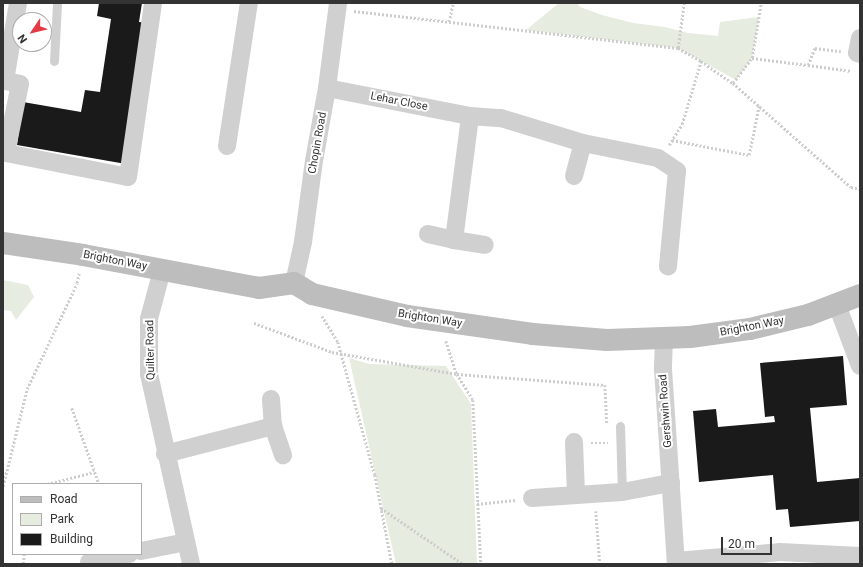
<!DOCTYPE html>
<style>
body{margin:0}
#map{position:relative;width:863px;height:567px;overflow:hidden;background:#fff;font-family:Roboto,sans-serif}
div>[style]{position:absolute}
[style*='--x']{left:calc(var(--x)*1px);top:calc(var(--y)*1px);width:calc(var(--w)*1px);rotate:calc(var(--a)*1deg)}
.green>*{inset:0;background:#e6ecdf}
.building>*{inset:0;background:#1a1a1a}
.path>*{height:2.5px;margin-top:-1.25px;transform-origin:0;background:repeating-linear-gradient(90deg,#cdcdcd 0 2px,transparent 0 4px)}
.lane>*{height:9px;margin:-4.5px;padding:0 4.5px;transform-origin:4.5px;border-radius:4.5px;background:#d0d0d0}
.street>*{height:18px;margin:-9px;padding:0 9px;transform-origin:9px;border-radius:9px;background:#d0d0d0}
.secondary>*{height:22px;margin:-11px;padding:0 11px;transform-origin:11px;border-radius:11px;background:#bdbdbd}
span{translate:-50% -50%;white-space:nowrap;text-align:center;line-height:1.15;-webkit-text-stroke:4px #fff;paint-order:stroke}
.street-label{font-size:11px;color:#333}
.frame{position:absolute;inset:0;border:4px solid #333;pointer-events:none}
.legend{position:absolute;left:12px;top:483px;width:130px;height:72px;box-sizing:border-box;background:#fff;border:1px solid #adadad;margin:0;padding:5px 7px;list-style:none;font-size:12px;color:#333}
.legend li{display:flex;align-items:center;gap:8px;height:20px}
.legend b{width:20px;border:1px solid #adadad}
.north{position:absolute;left:12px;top:12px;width:40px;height:40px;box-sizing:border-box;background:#fff;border:1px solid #adadad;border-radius:50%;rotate:235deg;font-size:11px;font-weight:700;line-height:16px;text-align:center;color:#333}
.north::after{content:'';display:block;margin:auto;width:14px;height:18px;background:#e63946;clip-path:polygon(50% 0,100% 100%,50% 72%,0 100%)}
.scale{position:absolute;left:721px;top:537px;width:51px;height:18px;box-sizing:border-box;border:2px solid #333;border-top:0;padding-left:5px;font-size:12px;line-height:14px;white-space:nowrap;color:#333;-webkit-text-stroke:3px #fff;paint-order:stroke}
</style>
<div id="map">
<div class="green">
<i style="clip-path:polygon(559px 3px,577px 3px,580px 7px,602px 15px,633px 23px,665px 27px,688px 33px,718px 36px,720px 22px,759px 17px,752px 58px,736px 80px,678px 48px,526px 30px)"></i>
<i style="clip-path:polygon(3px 280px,28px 285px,34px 297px,16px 320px,11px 311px,3px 310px)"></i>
<i style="clip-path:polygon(349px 358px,369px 364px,446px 366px,471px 404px,477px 564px,396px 564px)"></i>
</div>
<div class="building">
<i style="clip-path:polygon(99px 3px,142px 3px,139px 22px,148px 23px,126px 164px,17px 145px,23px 102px,81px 112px,85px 90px,100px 92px,111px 19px,97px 16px)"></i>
<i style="clip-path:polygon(843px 356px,847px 405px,810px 408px,817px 482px,860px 478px,860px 521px,790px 527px,788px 509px,776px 510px,773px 475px,699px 482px,693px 411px,716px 409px,718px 427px,775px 422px,774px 416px,765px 417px,760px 363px)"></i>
</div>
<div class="path">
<i style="--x:354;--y:11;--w:326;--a:6.5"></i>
<i style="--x:678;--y:48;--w:26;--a:29"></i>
<i style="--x:701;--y:61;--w:39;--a:35"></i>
<i style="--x:733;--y:83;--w:157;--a:41.4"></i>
<i style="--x:851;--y:187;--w:9;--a:13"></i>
<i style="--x:449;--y:22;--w:19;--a:-78"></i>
<i style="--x:678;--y:48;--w:45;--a:-82.4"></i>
<i style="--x:752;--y:58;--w:56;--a:7.1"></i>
<i style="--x:808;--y:65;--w:18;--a:-68"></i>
<i style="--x:815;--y:48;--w:26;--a:7"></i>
<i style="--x:808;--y:65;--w:43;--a:7.9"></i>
<i style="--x:733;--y:83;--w:31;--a:-53"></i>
<i style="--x:752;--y:58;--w:56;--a:-80.7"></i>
<i style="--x:672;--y:140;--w:78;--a:11"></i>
<i style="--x:749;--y:155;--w:50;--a:-78.5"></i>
<i style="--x:669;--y:145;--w:25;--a:-58"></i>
<i style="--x:682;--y:124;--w:66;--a:-73.2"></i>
<i style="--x:322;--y:316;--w:31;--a:58"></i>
<i style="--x:338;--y:342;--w:138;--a:74.5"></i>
<i style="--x:375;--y:475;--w:91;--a:79.2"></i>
<i style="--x:254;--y:323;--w:83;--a:20.4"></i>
<i style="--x:332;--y:352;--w:127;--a:10"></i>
<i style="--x:457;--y:374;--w:148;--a:4.3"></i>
<i style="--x:605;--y:385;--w:39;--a:87"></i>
<i style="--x:446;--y:341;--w:35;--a:72"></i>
<i style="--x:457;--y:374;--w:31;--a:58"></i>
<i style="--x:473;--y:400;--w:164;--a:87.2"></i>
<i style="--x:72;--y:408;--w:81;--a:70.4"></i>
<i style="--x:591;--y:443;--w:17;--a:0"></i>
<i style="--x:47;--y:484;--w:49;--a:-14.3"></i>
<i style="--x:3;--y:486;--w:100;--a:-76.1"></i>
<i style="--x:27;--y:389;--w:117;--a:-64.7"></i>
<i style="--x:77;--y:283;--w:10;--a:-79"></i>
<i style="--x:477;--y:504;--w:39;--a:-6"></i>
<i style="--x:381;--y:508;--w:99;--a:34.3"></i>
<i style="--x:596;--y:511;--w:53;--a:85.7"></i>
<i style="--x:23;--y:564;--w:10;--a:-84"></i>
</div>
<div class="lane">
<i style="--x:54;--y:61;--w:58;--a:-87"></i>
<i style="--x:620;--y:426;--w:66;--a:88.3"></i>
</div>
<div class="street">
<i style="--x:18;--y:3;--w:79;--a:99.5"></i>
<i style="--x:5;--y:81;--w:15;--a:11"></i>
<i style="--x:20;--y:84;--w:70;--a:101.5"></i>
<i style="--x:6;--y:153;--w:124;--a:11.1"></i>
<i style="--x:128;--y:177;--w:176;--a:-81.8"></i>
<i style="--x:860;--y:38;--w:15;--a:101"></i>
<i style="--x:857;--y:53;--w:3;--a:18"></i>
<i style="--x:327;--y:88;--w:146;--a:11.1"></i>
<i style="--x:470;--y:116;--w:31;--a:4"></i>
<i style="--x:501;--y:118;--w:86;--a:17"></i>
<i style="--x:583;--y:143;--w:76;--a:11.3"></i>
<i style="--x:658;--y:158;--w:23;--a:34"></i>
<i style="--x:677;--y:171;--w:96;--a:95.4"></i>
<i style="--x:227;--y:146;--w:145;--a:-81.3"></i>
<i style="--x:574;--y:176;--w:34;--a:-75"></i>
<i style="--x:428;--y:234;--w:27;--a:13"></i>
<i style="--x:454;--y:240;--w:125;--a:-82.6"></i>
<i style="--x:454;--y:240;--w:31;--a:9"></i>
<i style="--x:162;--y:270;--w:51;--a:104.9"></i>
<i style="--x:149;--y:319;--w:55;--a:90"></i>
<i style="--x:149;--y:374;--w:195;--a:77.5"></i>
<i style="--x:294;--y:283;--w:42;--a:-77.6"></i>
<i style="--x:303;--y:242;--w:82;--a:-82.3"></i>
<i style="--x:314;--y:161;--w:74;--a:-79.9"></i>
<i style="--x:327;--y:88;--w:86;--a:-82.6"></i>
<i style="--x:837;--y:305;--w:65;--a:69.3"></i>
<i style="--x:664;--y:338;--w:31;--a:92"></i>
<i style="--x:663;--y:369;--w:195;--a:86.2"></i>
<i style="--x:271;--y:399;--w:27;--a:86"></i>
<i style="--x:273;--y:426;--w:31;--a:71"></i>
<i style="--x:574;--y:442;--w:52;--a:87.8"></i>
<i style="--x:165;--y:454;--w:112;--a:-14.5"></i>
<i style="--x:532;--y:498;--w:90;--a:-3.8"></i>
<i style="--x:622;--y:492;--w:50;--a:-10.4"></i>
<i style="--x:141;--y:551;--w:46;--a:-11.3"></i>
<i style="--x:676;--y:561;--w:104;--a:-4.9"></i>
<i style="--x:780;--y:552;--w:80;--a:2.9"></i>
<i style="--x:89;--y:562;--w:41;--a:-11.3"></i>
</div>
<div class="secondary">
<i style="--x:3;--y:243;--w:81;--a:8.5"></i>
<i style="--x:83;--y:255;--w:179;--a:10.6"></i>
<i style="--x:259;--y:288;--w:35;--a:-8"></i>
<i style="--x:294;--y:283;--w:21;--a:31"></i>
<i style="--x:312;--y:294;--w:98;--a:13"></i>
<i style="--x:407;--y:316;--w:127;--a:8.1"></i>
<i style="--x:533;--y:334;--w:74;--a:4.6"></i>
<i style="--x:607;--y:340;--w:83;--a:-2.1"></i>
<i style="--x:690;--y:337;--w:61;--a:-7.6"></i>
<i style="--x:750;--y:329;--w:60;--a:-13.6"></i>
<i style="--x:808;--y:315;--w:56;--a:-21"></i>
</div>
<div class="street-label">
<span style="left:399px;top:102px;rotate:11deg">Lehar Close</span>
<span style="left:318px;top:143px;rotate:-80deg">Chopin Road</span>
<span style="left:115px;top:261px;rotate:11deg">Brighton Way</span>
<span style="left:430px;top:319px;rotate:9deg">Brighton Way</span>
<span style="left:752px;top:327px;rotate:-11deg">Brighton Way</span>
<span style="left:151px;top:350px;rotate:-91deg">Quilter Road</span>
<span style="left:666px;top:411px;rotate:-94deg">Gershwin Road</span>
</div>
<div class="frame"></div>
<ul class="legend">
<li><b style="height:5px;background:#bdbdbd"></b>Road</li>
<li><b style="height:11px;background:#e6ecdf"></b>Park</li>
<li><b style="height:11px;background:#1a1a1a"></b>Building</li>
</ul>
<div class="north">N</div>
<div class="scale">20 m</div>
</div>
